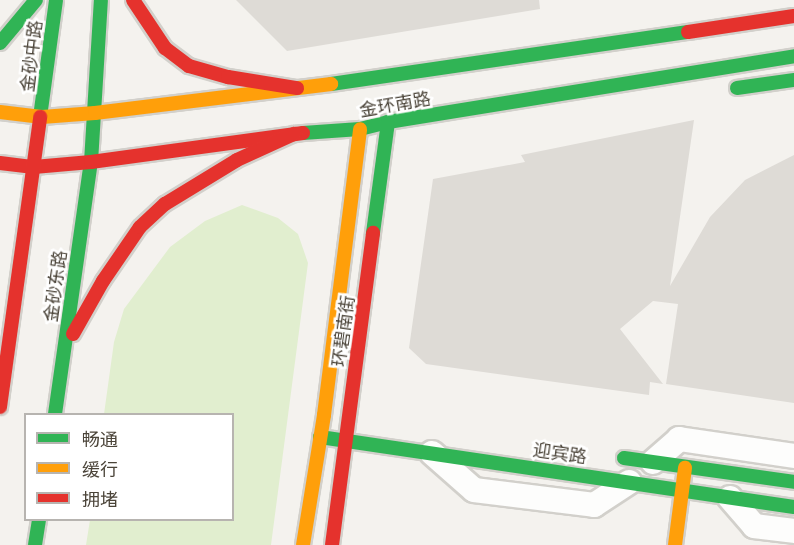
<!DOCTYPE html>
<meta charset="utf-8">
<style>
body{margin:0}
#map{position:relative;width:794px;height:545px;overflow:hidden;background:#f4f2ee;font-family:"Open Sans","Noto Sans SC",sans-serif}
div>[style]{position:absolute}
[style*='--x']{left:calc(var(--x)*1px);top:calc(var(--y)*1px);width:calc(var(--w)*1px);rotate:calc(var(--a)*1deg)}
.green>*{inset:0;background:#e1eecf}
.building>*{inset:0;background:#dedbd6}
.roads{filter:drop-shadow(2px 0 #d2d0cb) drop-shadow(-2px 0 #d2d0cb) drop-shadow(0 2px #d2d0cb) drop-shadow(0 -2px #d2d0cb)}
.street>*{height:24px;margin:-12px;padding:0 12px;transform-origin:12px;border-radius:12px;background:#fdfdfc}
.fast>*{height:14px;margin:-7px;padding:0 7px;transform-origin:7px;border-radius:7px;background:#30b455}
.slow>*{height:14px;margin:-7px;padding:0 7px;transform-origin:7px;border-radius:7px;background:#ff9f0a}
.jam>*{height:14px;margin:-7px;padding:0 7px;transform-origin:7px;border-radius:7px;background:#e5322d}
span{translate:-50% -50%;white-space:nowrap;text-align:center;line-height:1.15;-webkit-text-stroke:5px #fff;paint-order:stroke}
.street-label{font-size:18px;color:#4b4439}
.legend{position:absolute;left:24px;top:413px;width:210px;height:108px;box-sizing:border-box;background:#fff;border:2px solid #b7b4b0;margin:0;padding:8px 10px;list-style:none;font-size:18px;color:#4b4439}
.legend li{display:flex;align-items:center;gap:12px;height:30px}
.legend b{width:30px;border:2px solid #b7b4b0}
</style>
<div id="map">
<div class="green">
<i style="clip-path:polygon(242px 205px,278px 218px,298px 234px,308px 263px,271px 545px,86px 545px,90px 520px,232px 520px,232px 414px,104px 414px,114px 342px,124px 309px,170px 247px,205px 221px)"></i>
</div>
<div class="building">
<i style="clip-path:polygon(236px 0,539px 0,540px 9px,287px 51px)"></i>
<i style="clip-path:polygon(694px 120px,670px 286px,710px 217px,745px 180px,794px 155px,794px 403px,666px 384px,678px 304px,653px 301px,620px 329px,663px 384px,650px 382px,649px 395px,426px 364px,409px 348px,433px 179px,525px 162px,521px 155px)"></i>
</div>
<div class="roads">
<div class="street">
<i style="--x:432;--y:453;--w:56;--a:41.4"></i>
<i style="--x:474;--y:490;--w:121;--a:7.1"></i>
<i style="--x:594;--y:505;--w:42;--a:-33.3"></i>
<i style="--x:653;--y:462;--w:35;--a:-41"></i>
<i style="--x:679;--y:439;--w:116;--a:8.4"></i>
<i style="--x:730;--y:498;--w:37;--a:49"></i>
<i style="--x:754;--y:526;--w:40;--a:7.1"></i>
</div>
<div class="fast">
<i style="--x:0;--y:43;--w:56;--a:-50.1"></i>
<i style="--x:331;--y:84;--w:361;--a:-8.3"></i>
<i style="--x:737;--y:88;--w:58;--a:-8"></i>
<i style="--x:40;--y:117;--w:118;--a:-82.2"></i>
<i style="--x:303;--y:133;--w:57;--a:-4"></i>
<i style="--x:360;--y:129;--w:29;--a:-14"></i>
<i style="--x:388;--y:122;--w:411;--a:-9.2"></i>
<i style="--x:373;--y:233;--w:112;--a:-82.3"></i>
<i style="--x:55;--y:414;--w:255;--a:-81.9"></i>
<i style="--x:91;--y:162;--w:162;--a:-86.5"></i>
<i style="--x:320;--y:437;--w:479;--a:8.4"></i>
<i style="--x:624;--y:458;--w:172;--a:8"></i>
<i style="--x:35;--y:545;--w:25;--a:-81"></i>
</div>
<div class="slow">
<i style="--x:0;--y:112;--w:42;--a:6.8"></i>
<i style="--x:42;--y:117;--w:53;--a:-4.3"></i>
<i style="--x:95;--y:113;--w:238;--a:-7"></i>
<i style="--x:303;--y:545;--w:132;--a:-80.8"></i>
<i style="--x:324;--y:415;--w:288;--a:-82.8"></i>
<i style="--x:675;--y:545;--w:78;--a:-82.6"></i>
</div>
<div class="jam">
<i style="--x:133;--y:0;--w:58;--a:56.3"></i>
<i style="--x:165;--y:48;--w:30;--a:37"></i>
<i style="--x:189;--y:66;--w:41;--a:15.8"></i>
<i style="--x:228;--y:77;--w:70;--a:9.1"></i>
<i style="--x:688;--y:32;--w:107;--a:-8.6"></i>
<i style="--x:0;--y:163;--w:34;--a:7"></i>
<i style="--x:34;--y:167;--w:57;--a:-5"></i>
<i style="--x:91;--y:162;--w:214;--a:-7.8"></i>
<i style="--x:73;--y:334;--w:61;--a:-60.5"></i>
<i style="--x:103;--y:281;--w:65;--a:-55.6"></i>
<i style="--x:140;--y:227;--w:34;--a:-43"></i>
<i style="--x:165;--y:204;--w:84;--a:-31.4"></i>
<i style="--x:237;--y:160;--w:63;--a:-24.5"></i>
<i style="--x:0;--y:407;--w:293;--a:-82.1"></i>
<i style="--x:332;--y:545;--w:315;--a:-82.5"></i>
</div>
</div>
<div class="street-label">
<span style="left:31px;top:56px;rotate:-83deg">金砂中路</span>
<span style="left:395px;top:104px;rotate:-10deg">金环南路</span>
<span style="left:55px;top:286px;rotate:-82deg">金砂东路</span>
<span style="left:343px;top:331px;rotate:-82deg">环碧南街</span>
<span style="left:560px;top:453px;rotate:8deg">迎宾路</span>
</div>
<ul class="legend">
<li><b style="height:8px;background:#30b455"></b>畅通</li>
<li><b style="height:8px;background:#ff9f0a"></b>缓行</li>
<li><b style="height:8px;background:#e5322d"></b>拥堵</li>
</ul>
</div>
